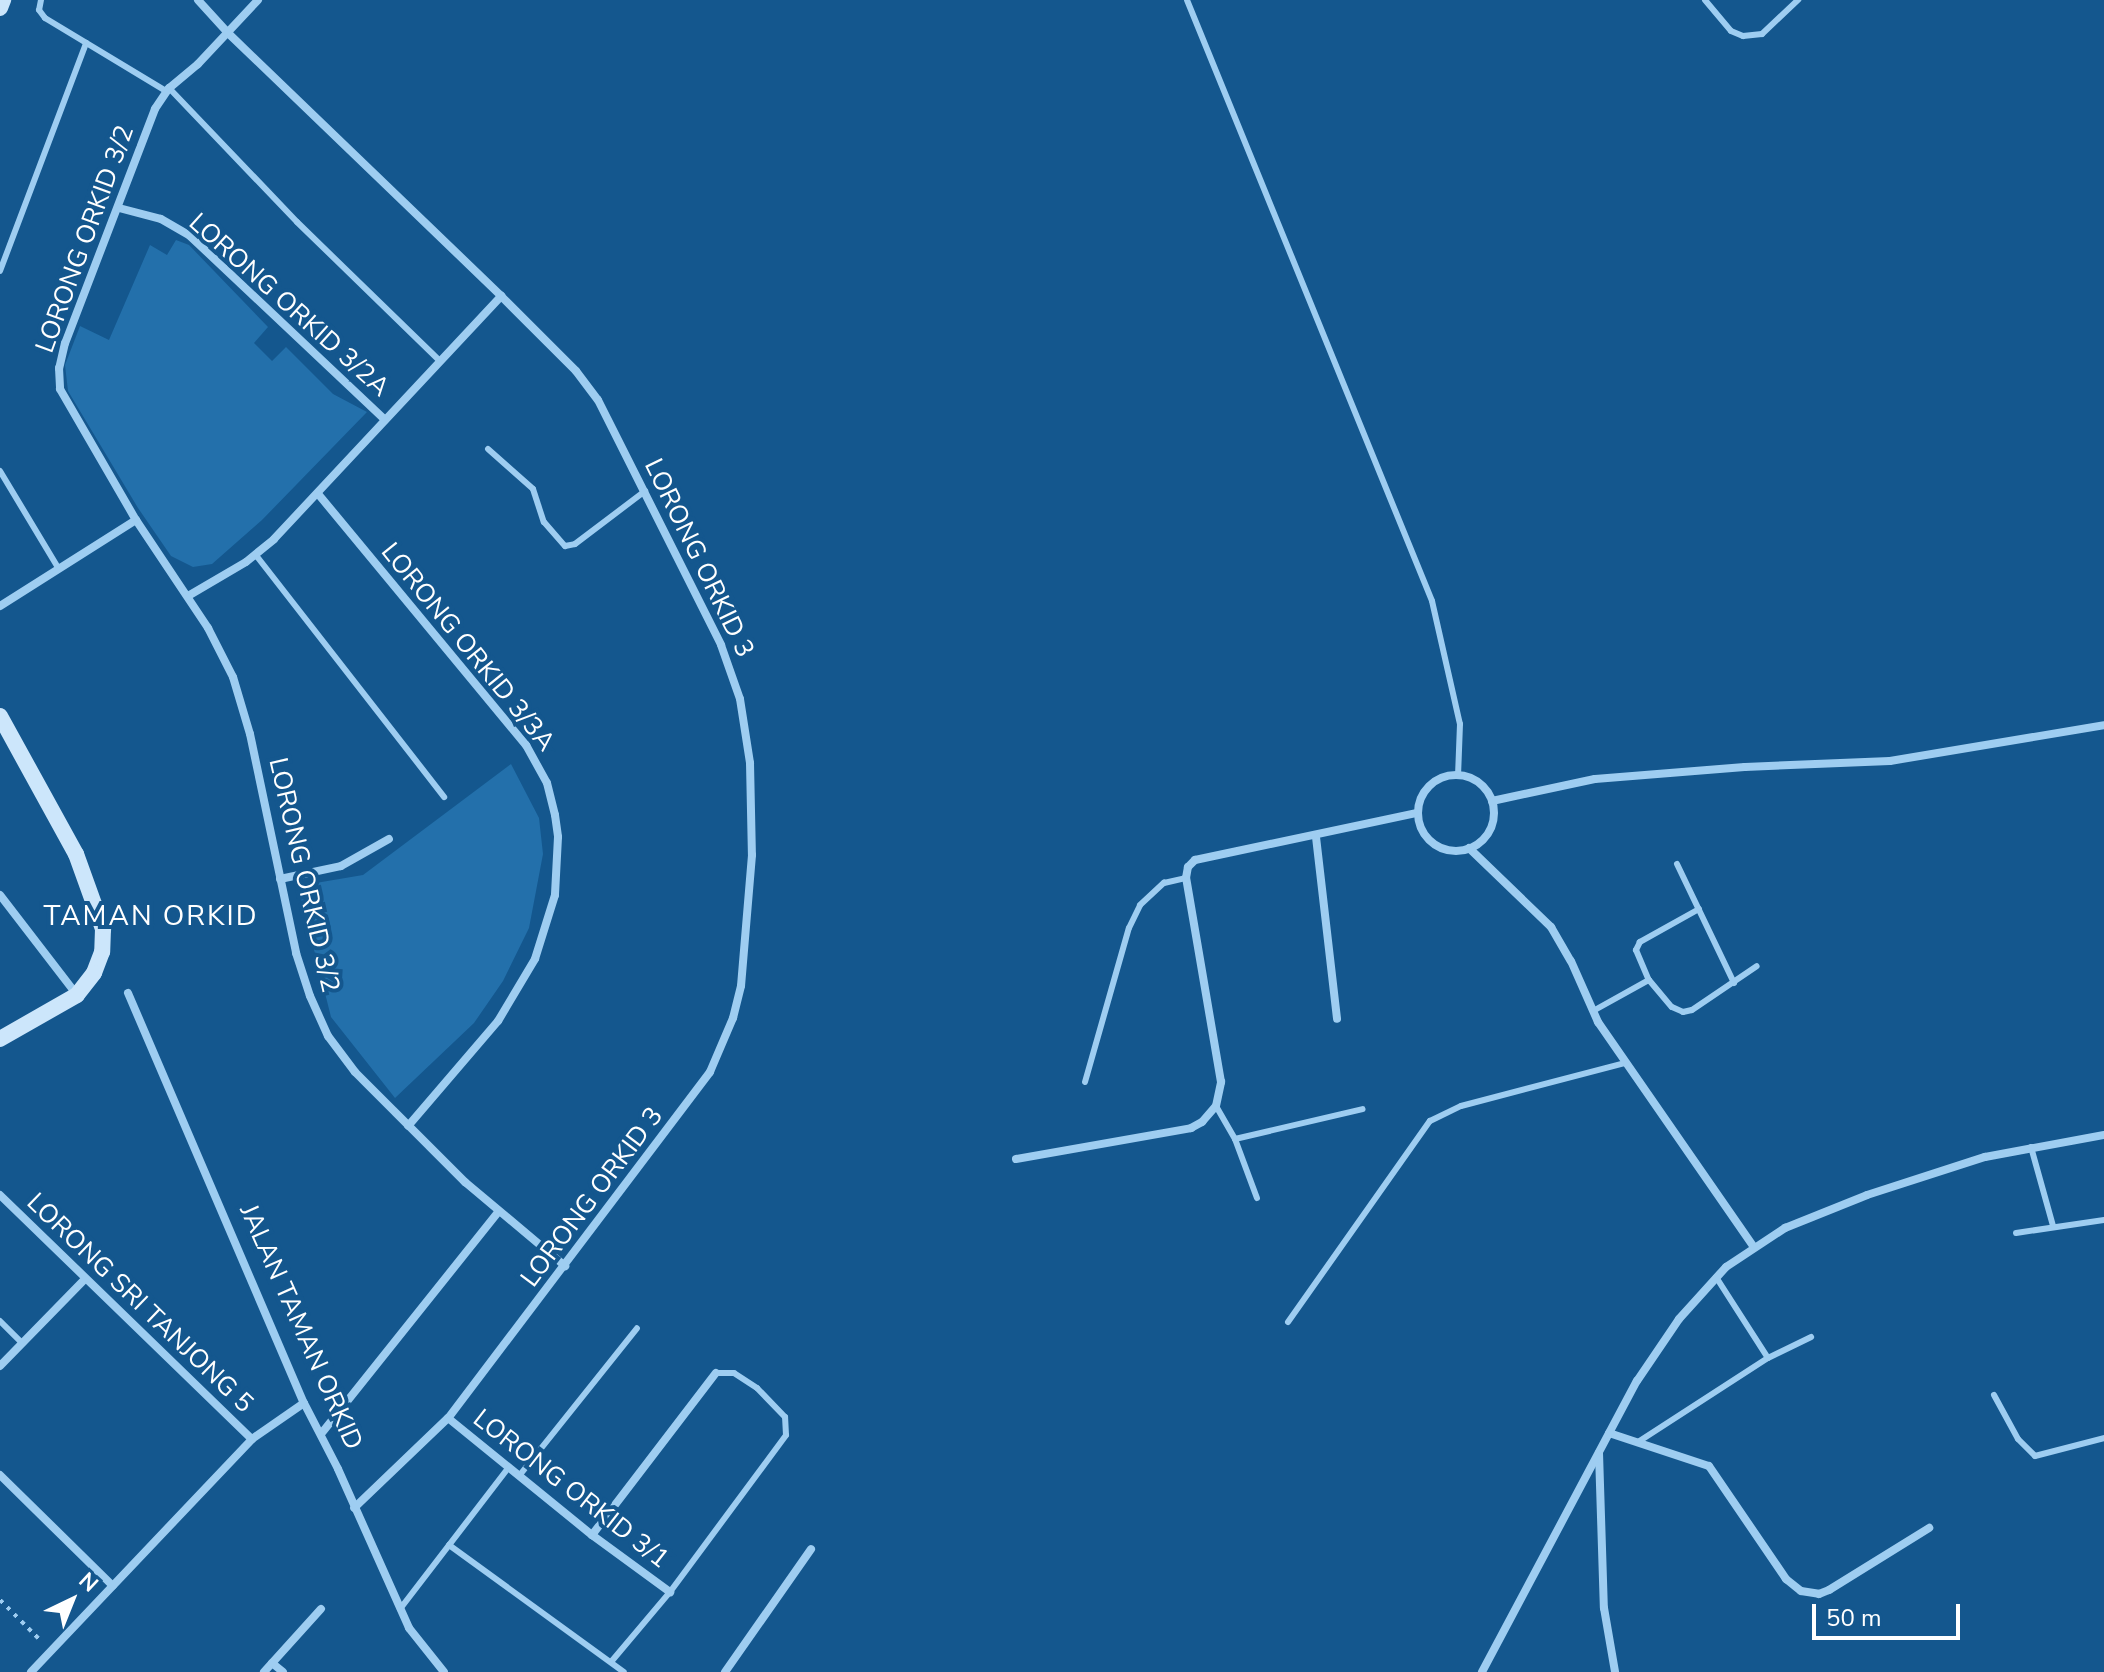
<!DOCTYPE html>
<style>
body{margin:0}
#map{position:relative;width:2104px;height:1672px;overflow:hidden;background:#14578e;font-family:"Nunito Sans",sans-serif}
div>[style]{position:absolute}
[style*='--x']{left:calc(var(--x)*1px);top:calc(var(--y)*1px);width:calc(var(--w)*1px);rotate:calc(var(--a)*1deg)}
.green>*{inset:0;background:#2370ab}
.path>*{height:4px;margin-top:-2px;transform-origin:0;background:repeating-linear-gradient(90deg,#9ecdf1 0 4px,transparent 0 10px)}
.service>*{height:6px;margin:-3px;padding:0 3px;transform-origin:3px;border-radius:3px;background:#9ecdf1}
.minor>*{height:8px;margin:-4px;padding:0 4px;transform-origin:4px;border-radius:4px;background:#9ecdf1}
.minor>.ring{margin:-4px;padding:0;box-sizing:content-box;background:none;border:8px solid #9ecdf1;border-radius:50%}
.secondary>*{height:16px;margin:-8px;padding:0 8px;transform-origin:8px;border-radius:8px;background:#cce6fb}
span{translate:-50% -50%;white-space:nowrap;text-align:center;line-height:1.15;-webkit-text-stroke:8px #14578e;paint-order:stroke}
.street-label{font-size:26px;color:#fff}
.neighbourhood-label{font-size:28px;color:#fff;letter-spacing:2px}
.north{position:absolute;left:32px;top:1560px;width:80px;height:80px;-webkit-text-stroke:6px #14578e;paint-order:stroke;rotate:43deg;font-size:22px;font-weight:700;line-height:32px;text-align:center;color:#fff}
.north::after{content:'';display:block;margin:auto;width:28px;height:36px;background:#fff;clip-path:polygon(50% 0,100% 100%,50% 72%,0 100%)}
.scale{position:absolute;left:1812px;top:1604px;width:148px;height:36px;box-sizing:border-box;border:4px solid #fff;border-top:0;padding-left:10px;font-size:24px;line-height:28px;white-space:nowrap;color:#fff;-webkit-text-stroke:6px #14578e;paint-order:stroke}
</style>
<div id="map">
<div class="green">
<i style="clip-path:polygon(176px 240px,189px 245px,268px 327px,254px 343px,272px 361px,286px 347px,333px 394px,367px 412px,262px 520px,212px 564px,193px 567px,171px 556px,138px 508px,68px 391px,65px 365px,80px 326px,109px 340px,150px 245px,167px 255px)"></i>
<i style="clip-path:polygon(511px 764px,539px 818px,543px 854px,529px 928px,503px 981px,474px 1023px,395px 1098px,331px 1017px,298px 886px,363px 875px)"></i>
</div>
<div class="path">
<i style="--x:0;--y:1600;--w:58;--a:45"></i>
</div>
<div class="service">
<i style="--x:41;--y:0;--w:10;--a:101"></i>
<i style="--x:39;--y:10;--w:10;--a:53"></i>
<i style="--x:45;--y:18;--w:141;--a:31.1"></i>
<i style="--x:1187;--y:0;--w:649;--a:67.82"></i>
<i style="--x:1432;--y:601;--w:126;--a:77.2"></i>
<i style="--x:1460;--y:724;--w:51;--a:92.2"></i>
<i style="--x:1705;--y:0;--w:40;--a:50"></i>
<i style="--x:1731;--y:31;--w:13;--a:23"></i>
<i style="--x:1743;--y:36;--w:19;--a:-6"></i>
<i style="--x:1762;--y:34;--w:50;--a:-43.4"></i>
<i style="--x:169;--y:88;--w:185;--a:46.3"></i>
<i style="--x:297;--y:222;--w:199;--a:44.2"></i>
<i style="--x:0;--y:271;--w:244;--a:-69.3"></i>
<i style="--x:488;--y:449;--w:60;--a:41.6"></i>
<i style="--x:533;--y:489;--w:35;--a:72"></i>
<i style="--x:544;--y:522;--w:32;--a:49"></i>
<i style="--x:565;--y:546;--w:10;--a:-11"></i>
<i style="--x:575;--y:544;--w:88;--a:-37.1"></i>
<i style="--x:0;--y:471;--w:114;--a:59"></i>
<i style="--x:255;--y:554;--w:308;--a:52.1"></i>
<i style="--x:1677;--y:864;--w:132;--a:64.4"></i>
<i style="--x:1699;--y:909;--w:68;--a:150.8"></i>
<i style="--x:1640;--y:942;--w:9;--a:117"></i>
<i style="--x:1636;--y:950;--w:33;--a:67"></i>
<i style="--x:1649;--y:980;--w:35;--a:50"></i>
<i style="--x:1672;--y:1007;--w:12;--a:24"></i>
<i style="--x:1683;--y:1012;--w:9;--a:-13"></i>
<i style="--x:1692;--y:1010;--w:78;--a:-34.1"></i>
<i style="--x:1593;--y:1011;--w:64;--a:-29"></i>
<i style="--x:1085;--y:1082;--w:160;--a:-74.1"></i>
<i style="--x:1129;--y:928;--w:25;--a:-64"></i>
<i style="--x:1140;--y:905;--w:33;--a:-43"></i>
<i style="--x:1164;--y:883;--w:23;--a:-13"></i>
<i style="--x:1216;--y:1106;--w:38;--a:60"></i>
<i style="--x:1235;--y:1139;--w:63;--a:69.6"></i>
<i style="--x:1235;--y:1139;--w:131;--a:-13.2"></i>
<i style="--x:2031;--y:1147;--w:82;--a:74.4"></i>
<i style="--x:2016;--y:1233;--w:89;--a:-8.4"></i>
<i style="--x:1716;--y:1277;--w:96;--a:57.3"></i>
<i style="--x:0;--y:1321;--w:31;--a:45"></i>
<i style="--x:1288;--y:1322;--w:246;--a:-54.8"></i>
<i style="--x:1430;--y:1121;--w:34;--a:-26"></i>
<i style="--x:1461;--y:1106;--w:170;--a:-14.7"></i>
<i style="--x:1994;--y:1395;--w:50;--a:61.4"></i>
<i style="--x:2018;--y:1439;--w:24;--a:45"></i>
<i style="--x:2035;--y:1456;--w:71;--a:-14.6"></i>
<i style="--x:1638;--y:1442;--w:155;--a:-32.9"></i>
<i style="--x:1768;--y:1358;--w:48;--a:-26"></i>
<i style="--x:519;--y:1476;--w:189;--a:-51.4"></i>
<i style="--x:449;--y:1545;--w:216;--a:36"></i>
<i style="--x:400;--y:1609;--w:179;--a:-52.5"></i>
<i style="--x:611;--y:1662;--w:92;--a:-49.9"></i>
<i style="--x:670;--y:1592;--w:195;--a:-53.5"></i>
<i style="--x:786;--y:1435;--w:18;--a:-93"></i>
<i style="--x:785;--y:1417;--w:40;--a:-134"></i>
<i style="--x:757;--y:1388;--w:27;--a:-147"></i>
<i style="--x:734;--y:1373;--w:18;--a:180"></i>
</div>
<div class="minor">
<i style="--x:198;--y:0;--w:45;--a:47.7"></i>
<i style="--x:228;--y:33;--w:379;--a:43.9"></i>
<i style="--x:501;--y:296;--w:106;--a:45"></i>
<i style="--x:576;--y:371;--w:36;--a:53"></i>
<i style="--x:598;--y:400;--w:274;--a:63.3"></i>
<i style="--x:721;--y:645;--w:57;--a:70.6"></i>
<i style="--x:740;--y:699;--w:65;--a:81.1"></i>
<i style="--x:750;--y:763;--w:92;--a:88.8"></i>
<i style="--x:752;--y:855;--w:131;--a:94.8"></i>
<i style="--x:741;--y:986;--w:33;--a:104"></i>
<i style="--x:733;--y:1018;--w:59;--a:113.1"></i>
<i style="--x:710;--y:1072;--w:434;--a:127.1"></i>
<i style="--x:448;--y:1418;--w:130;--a:136.2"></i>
<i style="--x:258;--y:0;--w:88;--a:133.2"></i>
<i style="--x:198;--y:64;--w:38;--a:140"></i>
<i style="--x:169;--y:88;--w:25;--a:124"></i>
<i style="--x:155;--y:109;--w:251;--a:111"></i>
<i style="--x:65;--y:343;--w:26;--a:103"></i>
<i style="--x:59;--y:368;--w:21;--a:87"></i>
<i style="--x:60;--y:389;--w:151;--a:59.9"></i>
<i style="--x:136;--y:520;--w:130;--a:56.3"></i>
<i style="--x:208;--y:628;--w:55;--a:63"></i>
<i style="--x:233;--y:677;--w:59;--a:73.4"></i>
<i style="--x:250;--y:734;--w:224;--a:78.1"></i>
<i style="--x:296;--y:953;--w:45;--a:72"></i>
<i style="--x:310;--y:996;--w:44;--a:65.8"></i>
<i style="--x:328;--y:1036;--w:45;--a:53.1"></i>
<i style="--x:355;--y:1072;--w:156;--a:45"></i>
<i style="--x:465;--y:1182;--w:131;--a:40"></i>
<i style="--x:119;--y:208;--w:43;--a:14.7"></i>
<i style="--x:161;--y:219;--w:34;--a:30"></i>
<i style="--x:190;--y:236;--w:268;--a:43.3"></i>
<i style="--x:319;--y:495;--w:325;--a:50.4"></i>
<i style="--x:526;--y:745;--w:43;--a:61.1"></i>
<i style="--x:547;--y:783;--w:33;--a:76"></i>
<i style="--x:555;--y:815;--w:22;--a:82"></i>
<i style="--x:558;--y:837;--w:58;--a:93"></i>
<i style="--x:555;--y:895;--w:67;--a:107.4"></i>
<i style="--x:535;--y:959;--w:72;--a:120.8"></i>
<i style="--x:498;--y:1021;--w:138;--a:130.6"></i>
<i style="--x:188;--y:596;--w:67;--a:-30.4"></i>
<i style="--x:246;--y:562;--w:36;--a:-39"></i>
<i style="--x:274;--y:539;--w:333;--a:-46.9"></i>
<i style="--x:0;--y:606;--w:161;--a:-32.3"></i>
<i class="ring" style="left:1418px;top:775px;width:68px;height:68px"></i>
<i style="--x:1492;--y:801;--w:105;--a:-12.1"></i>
<i style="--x:1595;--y:779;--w:150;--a:-4.6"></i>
<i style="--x:1745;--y:767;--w:145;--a:-2.4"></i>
<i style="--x:1890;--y:761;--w:217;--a:-9.5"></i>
<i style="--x:1316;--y:837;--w:183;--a:83.4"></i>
<i style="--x:1469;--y:848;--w:114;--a:43.9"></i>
<i style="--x:1551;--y:927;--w:39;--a:60"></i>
<i style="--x:1571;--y:961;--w:67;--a:66.1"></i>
<i style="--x:1598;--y:1022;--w:274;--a:55.3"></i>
<i style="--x:280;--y:879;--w:62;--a:-12"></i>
<i style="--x:341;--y:866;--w:55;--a:-29.4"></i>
<i style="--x:0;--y:895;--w:126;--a:52.4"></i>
<i style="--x:128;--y:993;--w:446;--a:66.8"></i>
<i style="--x:304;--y:1403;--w:74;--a:62.7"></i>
<i style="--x:338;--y:1469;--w:174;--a:65.9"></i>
<i style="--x:409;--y:1628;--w:56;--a:51.5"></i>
<i style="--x:1016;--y:1159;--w:178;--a:-10"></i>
<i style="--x:1191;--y:1128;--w:13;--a:-29"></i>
<i style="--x:1202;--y:1122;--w:21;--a:-49"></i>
<i style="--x:1216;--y:1106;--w:25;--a:-78"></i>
<i style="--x:1221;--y:1082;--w:207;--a:-99.7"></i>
<i style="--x:1186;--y:878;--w:11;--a:-80"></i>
<i style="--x:1188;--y:867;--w:10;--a:-45"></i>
<i style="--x:1195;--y:860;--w:227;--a:-12"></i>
<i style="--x:0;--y:1195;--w:351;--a:44.1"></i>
<i style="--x:0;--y:1366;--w:122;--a:-45.7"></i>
<i style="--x:448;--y:1418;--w:186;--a:39.1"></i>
<i style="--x:592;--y:1535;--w:97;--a:36.2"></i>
<i style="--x:1609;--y:1433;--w:105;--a:18.3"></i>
<i style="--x:1709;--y:1466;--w:137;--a:55.7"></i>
<i style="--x:1786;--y:1579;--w:19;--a:39"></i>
<i style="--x:1801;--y:1591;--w:18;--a:9"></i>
<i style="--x:1819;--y:1594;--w:11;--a:-22"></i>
<i style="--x:1829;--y:1590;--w:118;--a:-31.8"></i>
<i style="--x:321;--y:1434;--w:284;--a:-51.4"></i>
<i style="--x:1599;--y:1453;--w:155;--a:88.2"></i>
<i style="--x:1604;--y:1608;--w:65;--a:80.2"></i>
<i style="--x:0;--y:1475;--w:158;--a:44.5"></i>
<i style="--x:592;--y:1535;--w:204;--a:-52.6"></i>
<i style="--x:272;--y:1663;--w:14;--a:39"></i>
<i style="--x:31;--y:1672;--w:321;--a:-46.5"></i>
<i style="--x:252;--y:1439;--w:63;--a:-34.7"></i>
<i style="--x:264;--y:1672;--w:85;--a:-47.9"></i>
<i style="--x:725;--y:1672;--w:150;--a:-55"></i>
<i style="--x:1482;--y:1672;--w:330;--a:-62"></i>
<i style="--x:1637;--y:1381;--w:75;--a:-55.9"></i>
<i style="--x:1679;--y:1319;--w:70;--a:-47.9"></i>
<i style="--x:1726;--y:1267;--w:71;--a:-33.5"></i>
<i style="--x:1785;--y:1228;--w:88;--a:-21.9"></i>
<i style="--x:1867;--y:1195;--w:124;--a:-17.9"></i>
<i style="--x:1985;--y:1157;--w:121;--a:-10.5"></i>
</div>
<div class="secondary">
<i style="--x:0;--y:8;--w:9;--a:-69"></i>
<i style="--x:0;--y:716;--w:158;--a:61.2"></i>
<i style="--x:76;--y:854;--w:80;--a:70.2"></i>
<i style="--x:103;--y:929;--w:23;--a:92"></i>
<i style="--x:102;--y:952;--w:22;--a:111"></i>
<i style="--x:94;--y:973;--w:28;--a:128"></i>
<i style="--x:77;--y:995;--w:89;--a:150.3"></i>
</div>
<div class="street-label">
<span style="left:85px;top:239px;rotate:-70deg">LORONG ORKID 3/2</span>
<span style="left:289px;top:305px;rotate:42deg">LORONG ORKID 3/2A</span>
<span style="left:699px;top:558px;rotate:64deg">LORONG ORKID 3</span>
<span style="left:468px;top:647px;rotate:51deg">LORONG ORKID 3/3A</span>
<span style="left:304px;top:875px;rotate:77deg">LORONG ORKID 3/2</span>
<span style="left:592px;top:1197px;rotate:-53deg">LORONG ORKID 3</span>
<span style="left:140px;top:1303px;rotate:44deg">LORONG SRI TANJONG 5</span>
<span style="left:301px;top:1327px;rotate:66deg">JALAN TAMAN ORKID</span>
<span style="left:571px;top:1489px;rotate:38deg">LORONG ORKID 3/1</span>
</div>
<div class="neighbourhood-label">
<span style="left:151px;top:916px">TAMAN ORKID</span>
</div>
<div class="north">N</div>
<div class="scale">50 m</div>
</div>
